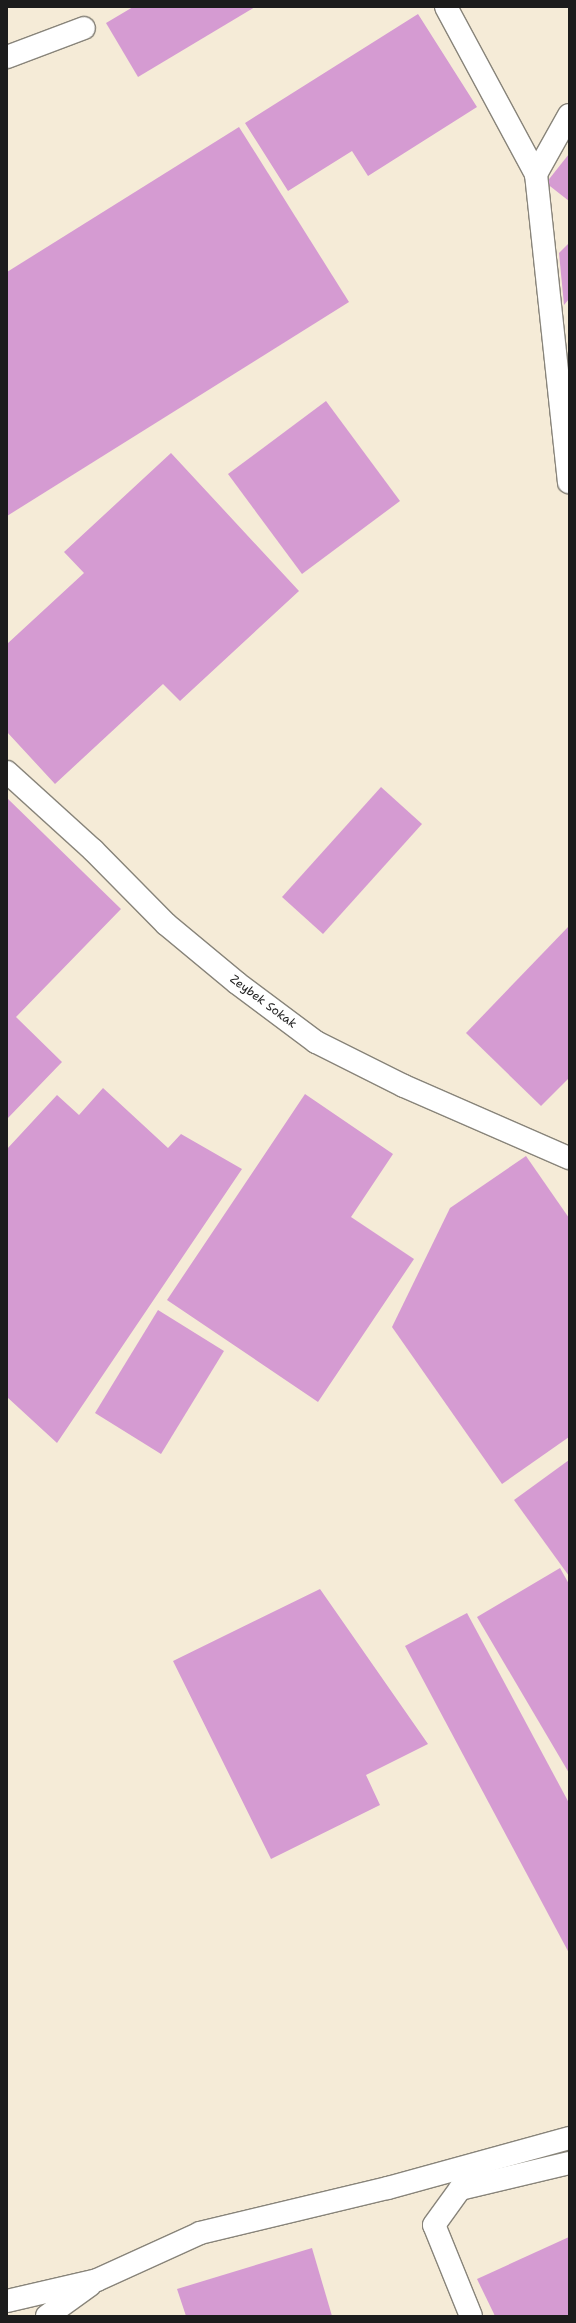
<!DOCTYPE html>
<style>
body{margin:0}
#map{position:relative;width:576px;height:2323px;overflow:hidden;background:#f5ebd7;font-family:"Shantell Sans",sans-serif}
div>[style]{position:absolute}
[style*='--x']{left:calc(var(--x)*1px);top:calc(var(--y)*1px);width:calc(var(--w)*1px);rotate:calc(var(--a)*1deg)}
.building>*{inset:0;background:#d59bd2}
.roads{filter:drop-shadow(1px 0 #88847a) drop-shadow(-1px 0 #88847a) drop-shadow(0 1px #88847a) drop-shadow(0 -1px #88847a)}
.minor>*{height:22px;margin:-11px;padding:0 11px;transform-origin:11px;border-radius:11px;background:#fff}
span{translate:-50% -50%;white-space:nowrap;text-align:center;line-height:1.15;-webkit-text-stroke:4px #fff;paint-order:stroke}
.street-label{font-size:12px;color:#1c1c1c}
.frame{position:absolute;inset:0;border:8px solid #1c1c1c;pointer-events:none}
</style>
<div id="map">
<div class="building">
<i style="clip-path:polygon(133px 7px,255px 7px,138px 77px,106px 23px)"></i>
<i style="clip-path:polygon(418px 14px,477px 107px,368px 176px,352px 151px,288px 191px,245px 123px)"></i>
<i style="clip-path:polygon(239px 127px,349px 302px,7px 516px,7px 272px)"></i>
<i style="clip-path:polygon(569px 154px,569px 201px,546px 183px)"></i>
<i style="clip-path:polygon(569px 243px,569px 299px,564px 305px,559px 253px)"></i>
<i style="clip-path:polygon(326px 401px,400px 501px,302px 574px,228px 474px)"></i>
<i style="clip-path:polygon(171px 453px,299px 591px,180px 701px,163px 684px,55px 784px,7px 732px,7px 644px,84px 573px,64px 552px)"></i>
<i style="clip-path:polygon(381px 787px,422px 824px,323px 934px,282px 897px)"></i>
<i style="clip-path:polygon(7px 798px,121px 909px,16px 1017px,62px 1062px,7px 1119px)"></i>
<i style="clip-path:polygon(569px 926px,569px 1078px,541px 1106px,466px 1033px)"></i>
<i style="clip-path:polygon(103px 1088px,168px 1148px,181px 1134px,242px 1169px,57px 1443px,7px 1397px,7px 1149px,57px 1095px,79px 1115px)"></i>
<i style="clip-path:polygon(305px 1094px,393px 1154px,351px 1217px,414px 1259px,318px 1402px,167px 1300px)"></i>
<i style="clip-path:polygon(526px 1156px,569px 1218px,569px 1437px,502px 1484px,392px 1327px,450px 1208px)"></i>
<i style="clip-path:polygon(158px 1310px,224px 1351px,161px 1454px,95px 1413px)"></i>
<i style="clip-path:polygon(569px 1460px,569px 1576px,514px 1500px)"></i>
<i style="clip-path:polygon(560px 1568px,569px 1584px,569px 1773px,477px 1617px)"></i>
<i style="clip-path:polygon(320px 1589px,428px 1744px,366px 1775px,380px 1805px,271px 1859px,173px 1661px)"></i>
<i style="clip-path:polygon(467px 1613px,569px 1803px,569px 1953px,405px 1646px)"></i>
<i style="clip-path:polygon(569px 2237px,569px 2316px,495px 2316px,477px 2279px)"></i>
<i style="clip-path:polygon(312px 2248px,332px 2316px,186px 2316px,177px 2289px)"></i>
</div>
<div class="roads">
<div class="minor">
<i style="--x:446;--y:7;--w:190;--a:61.7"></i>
<i style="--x:7;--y:57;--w:82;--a:-20.6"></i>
<i style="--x:569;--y:115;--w:68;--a:119.2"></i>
<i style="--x:536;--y:174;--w:310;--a:83.9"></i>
<i style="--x:7;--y:772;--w:116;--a:42.2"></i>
<i style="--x:93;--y:850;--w:104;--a:45.4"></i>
<i style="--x:166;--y:924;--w:92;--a:39.7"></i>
<i style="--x:237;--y:983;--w:99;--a:36.8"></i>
<i style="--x:316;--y:1042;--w:98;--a:26.6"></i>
<i style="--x:404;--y:1086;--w:180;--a:23.6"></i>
<i style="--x:7;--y:2301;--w:92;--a:-13.1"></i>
<i style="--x:97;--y:2280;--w:113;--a:-24.5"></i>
<i style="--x:200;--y:2233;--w:193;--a:-13.5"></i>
<i style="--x:388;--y:2188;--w:188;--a:-15.4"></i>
<i style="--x:47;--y:2316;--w:53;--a:-35.8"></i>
<i style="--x:471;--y:2316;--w:98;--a:-112.1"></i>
<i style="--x:434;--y:2225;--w:44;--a:-54.2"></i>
<i style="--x:460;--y:2189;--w:112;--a:-13.4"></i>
</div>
</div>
<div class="street-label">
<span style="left:263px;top:1002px;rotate:37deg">Zeybek Sokak</span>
</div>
<div class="frame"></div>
</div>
